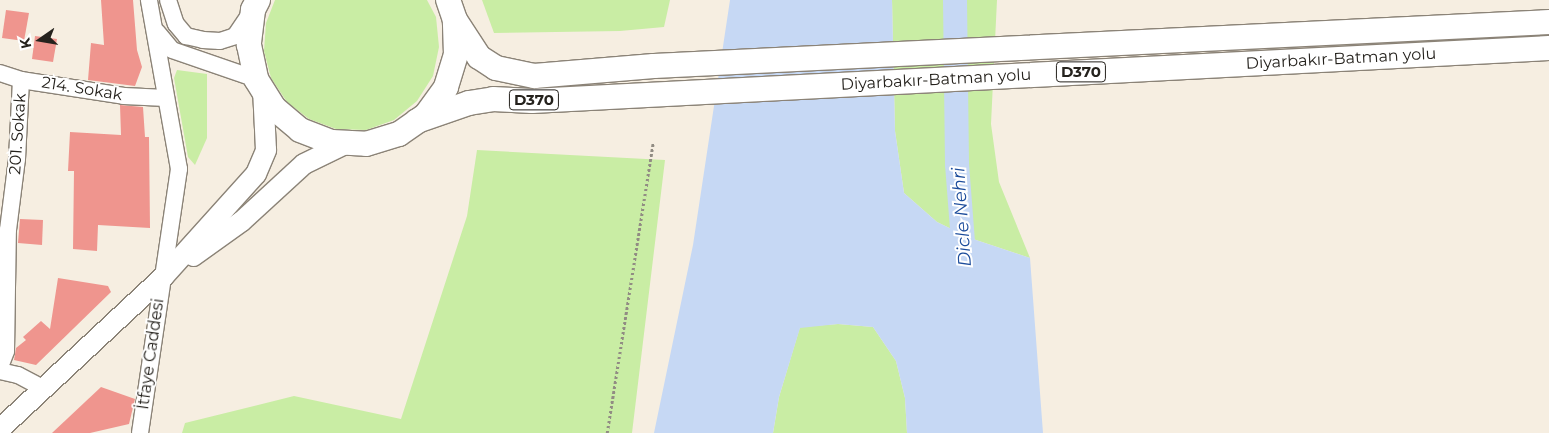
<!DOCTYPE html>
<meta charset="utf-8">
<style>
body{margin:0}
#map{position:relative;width:1549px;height:433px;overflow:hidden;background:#f6eee1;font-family:Montserrat,sans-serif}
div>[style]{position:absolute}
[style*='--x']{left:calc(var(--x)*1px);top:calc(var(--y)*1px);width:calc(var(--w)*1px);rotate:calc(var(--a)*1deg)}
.green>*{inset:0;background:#c9eda4}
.water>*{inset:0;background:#c6d8f4}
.river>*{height:24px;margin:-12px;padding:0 12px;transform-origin:12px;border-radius:12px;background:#c6d8f4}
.building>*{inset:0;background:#ef958e}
.path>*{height:2.5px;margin-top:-1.25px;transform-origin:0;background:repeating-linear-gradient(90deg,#918c83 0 2.5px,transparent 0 5px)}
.roads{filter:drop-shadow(1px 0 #8b8377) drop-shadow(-1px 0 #8b8377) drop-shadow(0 1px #8b8377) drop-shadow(0 -1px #8b8377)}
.minor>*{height:16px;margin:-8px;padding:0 8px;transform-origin:8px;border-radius:8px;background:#fff}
.major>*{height:20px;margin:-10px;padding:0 10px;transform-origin:10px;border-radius:10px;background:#fff}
.highway>*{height:24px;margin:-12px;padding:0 12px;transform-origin:12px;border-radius:12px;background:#fff}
span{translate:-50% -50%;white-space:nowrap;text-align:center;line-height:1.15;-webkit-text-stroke:4px #fff;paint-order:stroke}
.shield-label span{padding:1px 4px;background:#fff;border:1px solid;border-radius:4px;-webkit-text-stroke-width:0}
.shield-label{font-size:15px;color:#25221d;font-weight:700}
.street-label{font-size:16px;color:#25221d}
.water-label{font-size:18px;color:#1c4c9b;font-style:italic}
.north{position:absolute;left:15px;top:15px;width:50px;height:50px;-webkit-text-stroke:4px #fff;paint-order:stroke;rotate:257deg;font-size:14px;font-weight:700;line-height:20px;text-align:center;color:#25221d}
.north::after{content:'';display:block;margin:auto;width:18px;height:22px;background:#25221d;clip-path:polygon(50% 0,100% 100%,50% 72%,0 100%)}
</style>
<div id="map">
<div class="green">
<i style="clip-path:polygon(275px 0,427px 0,436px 17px,439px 47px,433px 76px,417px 101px,394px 120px,366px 130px,336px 129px,309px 119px,287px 102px,271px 78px,264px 51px,266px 23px)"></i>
<i style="clip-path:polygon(482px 0,670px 0,664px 27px,620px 31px,494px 33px)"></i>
<i style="clip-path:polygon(892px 0,997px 0,991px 124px,999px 182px,1030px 258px,970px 238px,937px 222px,904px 193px,895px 131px)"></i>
<i style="clip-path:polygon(177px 70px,207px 74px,207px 138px,195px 165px,188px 157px,174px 78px)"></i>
<i style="clip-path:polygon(477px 150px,665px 160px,632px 433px,182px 433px,185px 423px,294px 396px,401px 419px,467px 216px)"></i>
<i style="clip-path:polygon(838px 324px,873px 327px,896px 361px,905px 398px,907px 433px,773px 433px,779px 397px,800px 327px)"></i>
</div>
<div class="water">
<i style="clip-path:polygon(730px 0,892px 0,895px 131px,904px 193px,937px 222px,970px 238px,1030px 258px,1043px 433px,907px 433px,905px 398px,896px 361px,873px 327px,838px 324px,800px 328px,779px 397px,773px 433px,654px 433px,693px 245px)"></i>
</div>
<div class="river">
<i style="--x:955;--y:0;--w:164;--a:89.3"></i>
<i style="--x:957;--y:164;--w:103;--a:85.6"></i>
</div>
<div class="building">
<i style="clip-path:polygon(101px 0,133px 0,137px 50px,142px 67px,135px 86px,88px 80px,91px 43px,104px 45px)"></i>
<i style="clip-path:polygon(6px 10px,29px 13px,24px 41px,2px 38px)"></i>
<i style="clip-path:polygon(35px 36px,57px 39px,53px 62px,32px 59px)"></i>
<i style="clip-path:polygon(120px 105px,143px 107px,145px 137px,149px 137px,150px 228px,98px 225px,97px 251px,73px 249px,74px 171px,68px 171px,70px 132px,121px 135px)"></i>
<i style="clip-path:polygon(20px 219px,43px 220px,42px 245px,18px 243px)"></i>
<i style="clip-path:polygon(58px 278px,108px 286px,111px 292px,36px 365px,14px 360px,16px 348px,26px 340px,23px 337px,41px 321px,50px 329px)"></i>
<i style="clip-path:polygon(101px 387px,135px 399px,129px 424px,90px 433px,52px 433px)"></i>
</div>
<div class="path">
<i style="--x:607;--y:433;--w:294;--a:-81"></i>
</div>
<div class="roads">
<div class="minor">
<i style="--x:168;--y:0;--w:25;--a:72"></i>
<i style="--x:176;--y:24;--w:16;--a:50"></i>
<i style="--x:186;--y:36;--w:17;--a:13"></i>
<i style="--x:203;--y:40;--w:17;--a:3"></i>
<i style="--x:220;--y:41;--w:16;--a:-18"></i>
<i style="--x:235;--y:36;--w:27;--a:-56"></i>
<i style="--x:157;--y:32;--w:23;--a:50"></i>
<i style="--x:172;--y:50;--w:89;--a:19"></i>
<i style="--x:0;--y:73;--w:22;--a:18"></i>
<i style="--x:21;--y:80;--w:104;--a:8.8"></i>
<i style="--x:124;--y:96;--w:42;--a:2.7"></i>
<i style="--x:0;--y:367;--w:17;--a:-69"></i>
<i style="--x:6;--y:351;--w:121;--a:-89.1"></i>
<i style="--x:8;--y:230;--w:72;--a:-82.8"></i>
<i style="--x:17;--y:159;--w:79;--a:-87.1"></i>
<i style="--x:0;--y:371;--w:18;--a:13"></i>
<i style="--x:18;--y:375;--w:27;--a:28"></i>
<i style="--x:140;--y:433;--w:267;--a:-81.6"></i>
<i style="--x:179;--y:169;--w:172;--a:-100.1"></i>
</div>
<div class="major">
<i style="--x:193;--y:256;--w:60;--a:-35.5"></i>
<i style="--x:242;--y:221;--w:84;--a:-42.6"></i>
<i style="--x:304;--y:164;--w:48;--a:-26"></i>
<i style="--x:0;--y:429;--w:224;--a:-43"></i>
<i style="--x:164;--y:276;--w:137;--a:-48"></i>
<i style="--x:256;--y:174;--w:26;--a:-67"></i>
<i style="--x:266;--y:150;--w:61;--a:-92.8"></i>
</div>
<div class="highway">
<i style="--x:258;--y:0;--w:11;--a:117"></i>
<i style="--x:253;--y:10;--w:35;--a:97"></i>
<i style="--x:249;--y:45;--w:35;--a:78"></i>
<i style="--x:256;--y:79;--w:34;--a:58"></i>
<i style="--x:274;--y:108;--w:34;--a:40"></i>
<i style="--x:300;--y:130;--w:34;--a:21"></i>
<i style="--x:332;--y:142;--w:34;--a:3"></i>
<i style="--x:366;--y:144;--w:34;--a:-17"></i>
<i style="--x:399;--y:134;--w:33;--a:-35"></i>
<i style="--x:426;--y:115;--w:34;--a:-54"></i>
<i style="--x:446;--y:87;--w:34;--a:-73"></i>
<i style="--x:456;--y:54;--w:34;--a:-92"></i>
<i style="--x:455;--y:20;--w:21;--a:-109"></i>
<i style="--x:455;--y:20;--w:44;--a:57"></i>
<i style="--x:479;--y:57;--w:20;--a:33"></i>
<i style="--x:496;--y:68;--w:39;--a:12"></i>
<i style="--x:534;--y:76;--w:120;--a:-4.8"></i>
<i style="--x:654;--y:66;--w:896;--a:-2.81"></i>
<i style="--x:417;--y:121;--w:55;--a:-19.1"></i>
<i style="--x:469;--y:103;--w:24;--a:-9"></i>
<i style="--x:493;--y:99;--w:39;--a:3"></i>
<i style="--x:532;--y:101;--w:1018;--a:-2.98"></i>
</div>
</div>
<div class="shield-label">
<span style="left:1081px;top:72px">D370</span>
<span style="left:534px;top:100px">D370</span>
</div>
<div class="street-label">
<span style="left:1341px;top:59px;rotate:-3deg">Diyarbakır-Batman yolu</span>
<span style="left:936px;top:80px;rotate:-3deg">Diyarbakır-Batman yolu</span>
<span style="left:82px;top:89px;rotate:9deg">214. Sokak</span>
<span style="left:18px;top:134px;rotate:-86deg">201. Sokak</span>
<span style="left:151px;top:354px;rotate:-82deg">İtfaye Caddesi</span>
</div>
<div class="water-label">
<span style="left:962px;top:217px;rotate:-94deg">Dicle Nehri</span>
</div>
<div class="north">K</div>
</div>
